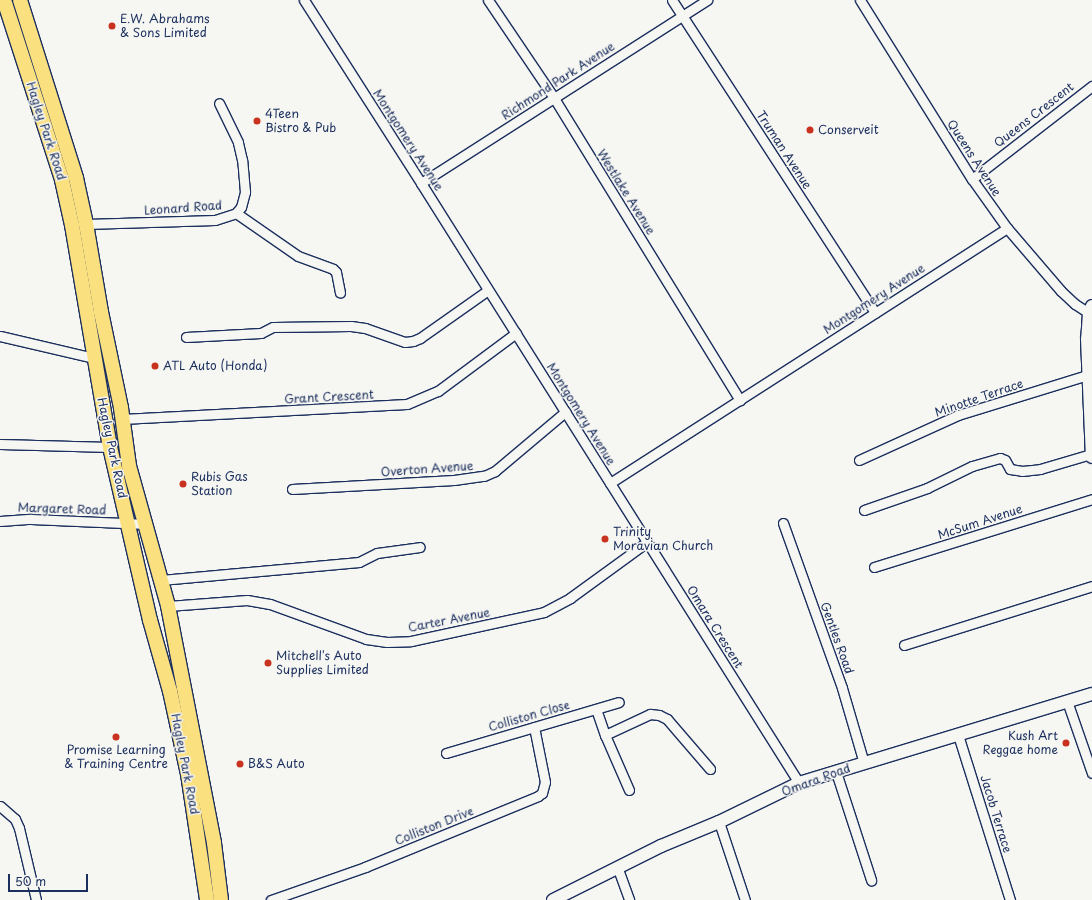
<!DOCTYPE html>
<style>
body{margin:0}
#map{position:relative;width:1092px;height:900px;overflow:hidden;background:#f6f6f2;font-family:"Playpen Sans",sans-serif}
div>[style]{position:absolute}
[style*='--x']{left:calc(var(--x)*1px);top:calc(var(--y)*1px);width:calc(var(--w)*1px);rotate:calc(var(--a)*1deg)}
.roads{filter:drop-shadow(1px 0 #1b2f5e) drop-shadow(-1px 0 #1b2f5e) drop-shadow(0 1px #1b2f5e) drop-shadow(0 -1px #1b2f5e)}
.street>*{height:9px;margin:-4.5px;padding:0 4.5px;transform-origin:4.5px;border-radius:4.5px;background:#f6f6f2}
.secondary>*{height:12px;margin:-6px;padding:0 6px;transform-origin:6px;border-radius:6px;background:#f6f6f2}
.primary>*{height:14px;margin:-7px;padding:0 7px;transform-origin:7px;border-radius:7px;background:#fbe080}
.dots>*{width:11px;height:11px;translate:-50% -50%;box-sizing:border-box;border:2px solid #f6f6f2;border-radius:50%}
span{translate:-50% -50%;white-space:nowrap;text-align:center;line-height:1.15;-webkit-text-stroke:3px #f6f6f2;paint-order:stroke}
.poi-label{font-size:12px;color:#1b2f5e}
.left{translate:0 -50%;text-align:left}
.right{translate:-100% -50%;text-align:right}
.street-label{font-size:12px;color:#1b2f5e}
.scale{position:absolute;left:8px;top:874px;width:80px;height:18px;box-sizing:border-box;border:2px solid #1b2f5e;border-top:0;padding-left:5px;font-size:12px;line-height:14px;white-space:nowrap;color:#1b2f5e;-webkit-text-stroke:3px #f6f6f2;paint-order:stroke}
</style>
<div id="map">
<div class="roads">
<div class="street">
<i style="--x:304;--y:0;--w:217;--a:57.4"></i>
<i style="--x:421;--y:183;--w:709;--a:57.79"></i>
<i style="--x:488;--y:0;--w:118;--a:56"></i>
<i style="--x:554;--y:98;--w:355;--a:58.4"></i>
<i style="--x:672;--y:0;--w:373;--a:57"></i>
<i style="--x:860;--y:0;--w:211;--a:58"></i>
<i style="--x:972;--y:179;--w:60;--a:54.5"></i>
<i style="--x:1007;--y:228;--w:83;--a:49.4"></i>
<i style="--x:1061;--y:291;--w:19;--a:43"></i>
<i style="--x:1075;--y:304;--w:17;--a:33"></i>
<i style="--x:972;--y:179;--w:152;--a:-37.8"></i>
<i style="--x:421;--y:183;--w:340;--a:-32.6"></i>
<i style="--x:236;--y:213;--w:75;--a:34.7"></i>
<i style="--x:298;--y:256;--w:37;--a:20"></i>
<i style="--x:333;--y:269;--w:4;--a:45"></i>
<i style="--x:336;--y:272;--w:21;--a:79"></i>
<i style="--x:86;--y:224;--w:129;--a:-1.8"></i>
<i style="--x:215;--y:220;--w:22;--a:-18"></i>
<i style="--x:236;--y:213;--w:8;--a:-50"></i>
<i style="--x:241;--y:207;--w:16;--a:-75"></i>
<i style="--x:245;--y:192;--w:32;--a:-95"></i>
<i style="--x:242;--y:160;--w:18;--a:-103"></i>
<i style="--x:238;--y:142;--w:43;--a:-116"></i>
<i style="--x:0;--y:336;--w:97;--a:13.2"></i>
<i style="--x:186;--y:337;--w:75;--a:-3.1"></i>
<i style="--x:261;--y:333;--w:13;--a:-27"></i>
<i style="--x:273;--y:327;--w:78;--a:-0.7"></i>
<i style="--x:351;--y:326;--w:14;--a:8"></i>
<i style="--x:365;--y:328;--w:42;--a:19.3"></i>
<i style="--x:405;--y:342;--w:8;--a:-7"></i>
<i style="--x:413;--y:341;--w:8;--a:-23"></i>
<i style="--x:420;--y:338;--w:83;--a:-35.2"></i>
<i style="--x:122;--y:419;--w:285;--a:-3"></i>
<i style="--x:407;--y:404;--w:34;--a:-23"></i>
<i style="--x:438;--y:391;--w:97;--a:-36.6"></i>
<i style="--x:0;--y:444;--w:110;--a:1.6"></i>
<i style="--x:859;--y:460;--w:109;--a:-24.4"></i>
<i style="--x:958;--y:415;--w:135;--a:-17.2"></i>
<i style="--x:610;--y:483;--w:472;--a:-32.7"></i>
<i style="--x:292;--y:489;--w:162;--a:-3.2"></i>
<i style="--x:454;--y:480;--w:30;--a:-8"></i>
<i style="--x:484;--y:476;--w:12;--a:-24"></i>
<i style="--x:495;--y:471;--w:92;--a:-40.1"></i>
<i style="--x:864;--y:510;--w:67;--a:-19.2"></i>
<i style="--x:927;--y:488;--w:50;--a:-26.1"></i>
<i style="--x:972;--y:466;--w:29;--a:-16"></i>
<i style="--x:1000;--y:458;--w:5;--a:22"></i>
<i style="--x:1005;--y:460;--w:10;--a:61"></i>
<i style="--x:1010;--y:469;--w:12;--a:9"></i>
<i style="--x:1022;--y:471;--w:18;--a:-6"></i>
<i style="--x:1040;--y:469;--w:53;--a:-16.4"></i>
<i style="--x:0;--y:521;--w:31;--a:-4"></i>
<i style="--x:31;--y:519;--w:116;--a:2.5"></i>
<i style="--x:783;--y:523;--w:175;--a:70.3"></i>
<i style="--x:842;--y:688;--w:78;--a:73.7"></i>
<i style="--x:874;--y:567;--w:228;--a:-17.3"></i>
<i style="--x:161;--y:580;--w:199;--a:-5.2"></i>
<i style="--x:359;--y:562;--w:20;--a:-27"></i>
<i style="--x:377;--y:553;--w:43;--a:-7.9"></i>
<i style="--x:168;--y:606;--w:79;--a:-4.3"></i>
<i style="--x:247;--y:600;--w:23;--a:10"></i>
<i style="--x:270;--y:604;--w:102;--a:20"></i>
<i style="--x:366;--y:639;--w:21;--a:8"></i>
<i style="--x:387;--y:642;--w:24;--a:-2"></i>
<i style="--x:411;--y:641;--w:136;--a:-12.3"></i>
<i style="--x:544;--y:612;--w:30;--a:-28"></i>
<i style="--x:570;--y:598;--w:95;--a:-36"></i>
<i style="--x:904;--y:645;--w:197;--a:-17.4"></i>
<i style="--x:1067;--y:701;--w:76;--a:70.9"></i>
<i style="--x:596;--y:709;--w:28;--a:71"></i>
<i style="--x:605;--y:735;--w:60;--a:66.4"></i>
<i style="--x:605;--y:735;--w:50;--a:-25"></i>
<i style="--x:650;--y:714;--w:9;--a:6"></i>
<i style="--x:659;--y:715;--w:9;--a:27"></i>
<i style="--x:667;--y:719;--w:66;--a:49.3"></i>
<i style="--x:958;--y:735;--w:173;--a:72.5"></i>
<i style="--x:446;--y:753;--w:180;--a:-16.4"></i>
<i style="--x:836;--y:772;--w:114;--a:72"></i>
<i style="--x:0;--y:806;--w:20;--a:41"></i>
<i style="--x:15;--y:819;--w:10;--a:66"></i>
<i style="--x:19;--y:828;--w:74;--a:76.7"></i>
<i style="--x:719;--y:822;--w:82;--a:71.6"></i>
<i style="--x:618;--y:869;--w:33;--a:70"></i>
<i style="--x:271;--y:900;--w:100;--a:-19.3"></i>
<i style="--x:365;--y:867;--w:187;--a:-22.3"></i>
<i style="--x:538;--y:796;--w:5;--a:-37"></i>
<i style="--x:542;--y:793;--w:11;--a:-75"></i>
<i style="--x:545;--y:782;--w:56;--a:-101.3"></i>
</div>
<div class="secondary">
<i style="--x:1092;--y:306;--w:8;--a:113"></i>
<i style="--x:1089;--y:313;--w:26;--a:94"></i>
<i style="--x:1087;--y:339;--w:118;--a:87.6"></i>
<i style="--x:553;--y:900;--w:121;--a:-26.6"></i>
<i style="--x:661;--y:846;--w:63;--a:-22.5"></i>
<i style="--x:719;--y:822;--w:89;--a:-26"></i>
<i style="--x:799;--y:783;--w:306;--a:-16.9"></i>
</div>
<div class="primary">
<i style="--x:4;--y:0;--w:189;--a:72.1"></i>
<i style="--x:62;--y:180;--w:46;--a:77.5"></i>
<i style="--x:72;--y:225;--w:225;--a:80.3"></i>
<i style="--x:110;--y:447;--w:178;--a:77"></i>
<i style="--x:150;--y:620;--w:74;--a:74.3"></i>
<i style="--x:170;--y:691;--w:85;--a:77.8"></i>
<i style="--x:188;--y:774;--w:127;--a:81.4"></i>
<i style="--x:20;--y:0;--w:187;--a:72.5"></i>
<i style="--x:76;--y:178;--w:47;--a:77.7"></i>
<i style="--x:86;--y:224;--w:89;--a:80.3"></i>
<i style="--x:101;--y:312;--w:98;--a:78.2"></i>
<i style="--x:121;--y:408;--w:59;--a:82.1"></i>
<i style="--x:129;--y:466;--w:145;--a:74.4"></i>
<i style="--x:168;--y:606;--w:241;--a:79"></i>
<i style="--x:214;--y:843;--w:57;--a:83"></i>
</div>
</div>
<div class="dots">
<i style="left:112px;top:26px;background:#c8321e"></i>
<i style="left:257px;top:121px;background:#c8321e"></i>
<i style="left:810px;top:130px;background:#c8321e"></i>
<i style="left:155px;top:366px;background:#c8321e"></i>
<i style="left:183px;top:484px;background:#c8321e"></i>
<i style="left:605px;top:539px;background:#c8321e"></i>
<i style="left:268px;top:663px;background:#c8321e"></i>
<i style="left:116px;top:737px;background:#c8321e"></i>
<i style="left:1066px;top:743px;background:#c8321e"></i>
<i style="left:240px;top:764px;background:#c8321e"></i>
</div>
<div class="poi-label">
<span class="left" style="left:120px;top:26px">E.W. Abrahams<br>&amp; Sons Limited</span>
<span class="left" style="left:265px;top:121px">4Teen<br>Bistro &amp; Pub</span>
<span class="left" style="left:818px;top:130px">Conserveit</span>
<span class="left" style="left:163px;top:366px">ATL Auto (Honda)</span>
<span class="left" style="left:191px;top:484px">Rubis Gas<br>Station</span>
<span class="left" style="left:613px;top:539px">Trinity<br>Moravian Church</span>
<span class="left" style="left:276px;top:663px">Mitchell's Auto<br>Supplies Limited</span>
<span class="right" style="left:1058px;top:743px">Kush Art<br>Reggae home</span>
<span style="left:116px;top:757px">Promise Learning<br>&amp; Training Centre</span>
<span class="left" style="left:248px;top:764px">B&amp;S Auto</span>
</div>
<div class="street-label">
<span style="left:558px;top:81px;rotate:-33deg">Richmond Park Avenue</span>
<span style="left:1034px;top:115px;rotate:-38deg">Queens Crescent</span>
<span style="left:46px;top:131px;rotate:72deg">Hagley Park Road</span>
<span style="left:408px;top:140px;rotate:57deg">Montgomery Avenue</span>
<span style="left:784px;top:150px;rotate:57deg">Truman Avenue</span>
<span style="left:974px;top:158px;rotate:57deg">Queens Avenue</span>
<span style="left:626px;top:192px;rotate:58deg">Westlake Avenue</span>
<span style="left:183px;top:208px;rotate:-4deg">Leonard Road</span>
<span style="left:874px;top:299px;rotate:-33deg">Montgomery Avenue</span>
<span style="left:329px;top:397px;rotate:-3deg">Grant Crescent</span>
<span style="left:979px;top:398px;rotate:-19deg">Minotte Terrace</span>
<span style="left:581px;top:414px;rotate:58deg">Montgomery Avenue</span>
<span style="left:112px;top:448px;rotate:78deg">Hagley Park Road</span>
<span style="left:427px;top:469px;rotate:-4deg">Overton Avenue</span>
<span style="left:62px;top:509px;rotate:2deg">Margaret Road</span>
<span style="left:980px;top:522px;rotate:-18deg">McSum Avenue</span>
<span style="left:449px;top:620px;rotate:-11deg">Carter Avenue</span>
<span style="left:715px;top:627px;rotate:58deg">Omara Crescent</span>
<span style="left:837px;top:638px;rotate:70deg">Gentles Road</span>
<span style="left:529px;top:716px;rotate:-16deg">Colliston Close</span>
<span style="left:185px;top:764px;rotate:79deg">Hagley Park Road</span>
<span style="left:816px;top:780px;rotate:-20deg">Omara Road</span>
<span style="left:996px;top:814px;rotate:73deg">Jacob Terrace</span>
<span style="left:434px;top:826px;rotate:-22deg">Colliston Drive</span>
</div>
<div class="scale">50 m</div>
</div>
